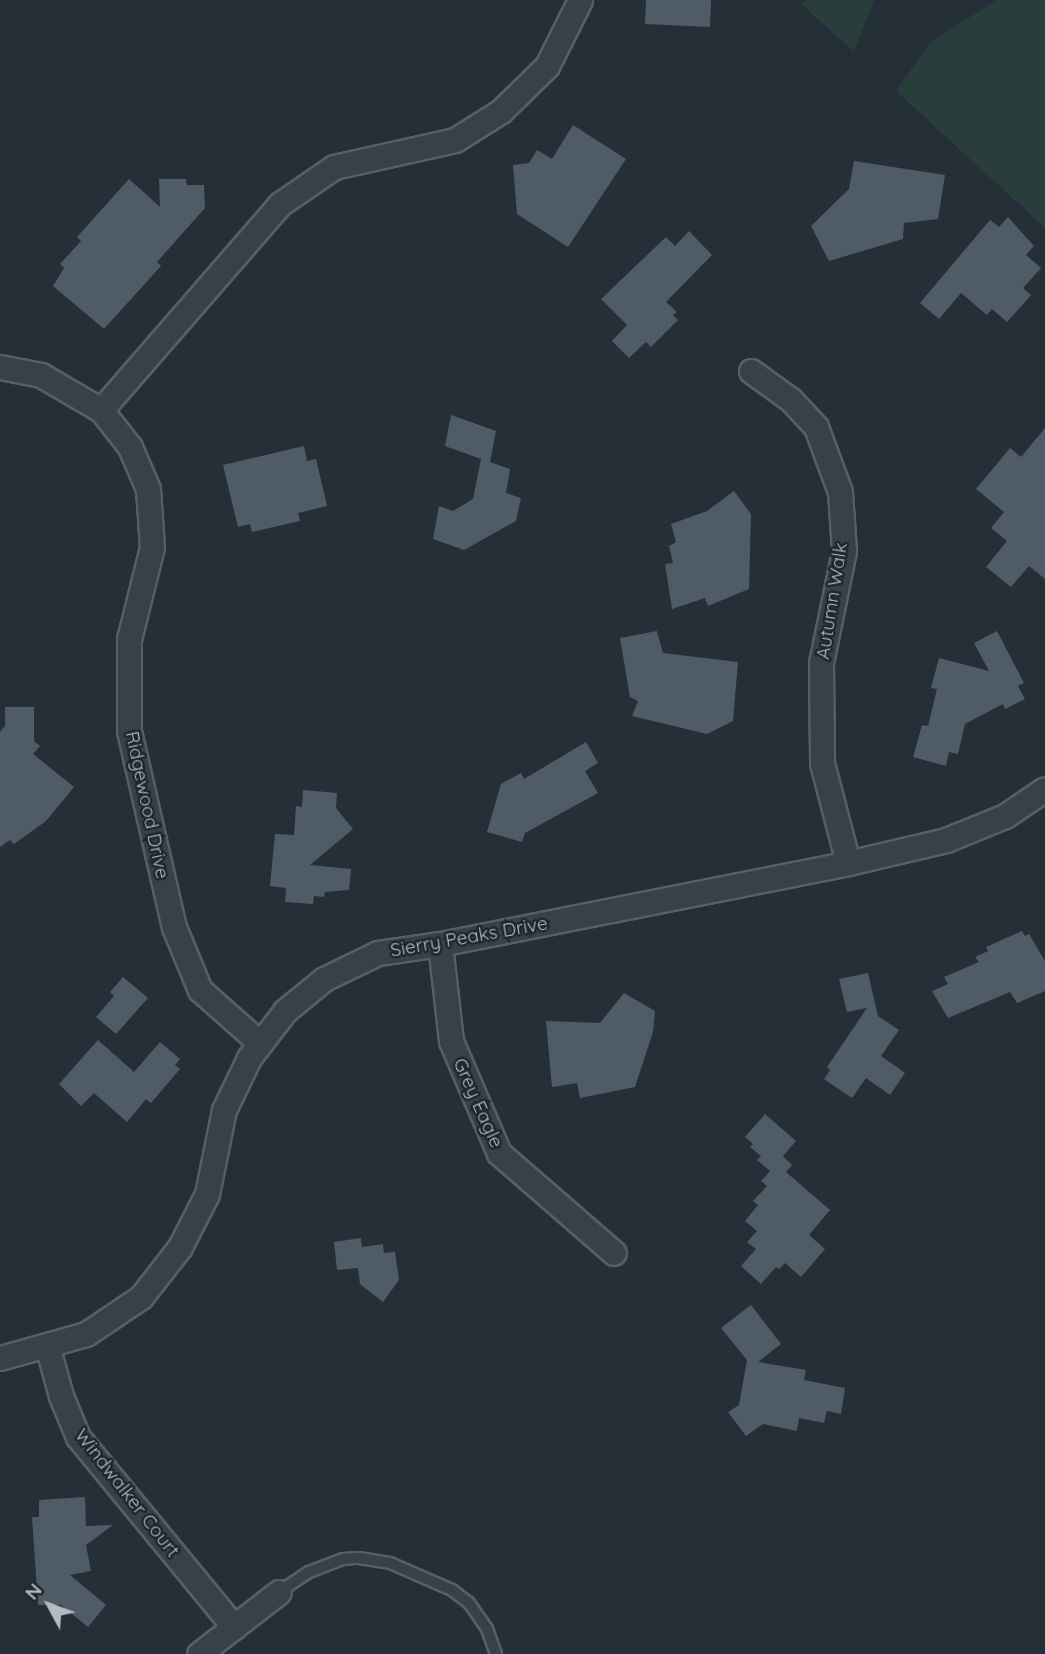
<!DOCTYPE html>
<style>
body{margin:0}
#map{position:relative;width:1045px;height:1654px;overflow:hidden;background:#242f38;font-family:Quicksand,sans-serif}
div>[style]{position:absolute}
[style*='--x']{left:calc(var(--x)*1px);top:calc(var(--y)*1px);width:calc(var(--w)*1px);rotate:calc(var(--a)*1deg)}
.green>*{inset:0;background:#293d3b}
.building>*{inset:0;background:#4f5c67}
.roads{filter:drop-shadow(2px 0 #555f66) drop-shadow(-2px 0 #555f66) drop-shadow(0 2px #555f66) drop-shadow(0 -2px #555f66)}
.lane>*{height:10px;margin:-5px;padding:0 5px;transform-origin:5px;border-radius:5px;background:#374149}
.street>*{height:23px;margin:-11.5px;padding:0 11.5px;transform-origin:11.5px;border-radius:11.5px;background:#374149}
span{translate:-50% -50%;white-space:nowrap;text-align:center;line-height:1.15;-webkit-text-stroke:5px #1c262d;paint-order:stroke}
.street-label{font-size:19px;color:#b2bcc5}
.north{position:absolute;left:14px;top:1570px;width:70px;height:70px;-webkit-text-stroke:5px #1c262d;paint-order:stroke;rotate:311deg;font-size:19px;font-weight:700;line-height:28px;text-align:center;color:#b2bcc5}
.north::after{content:'';display:block;margin:auto;width:24px;height:32px;background:#b2bcc5;clip-path:polygon(50% 0,100% 100%,50% 72%,0 100%)}
</style>
<div id="map">
<div class="green">
<i style="clip-path:polygon(805px 0,874px 0,854px 52px,801px 4px)"></i>
<i style="clip-path:polygon(997px 0,1045px 0,1045px 228px,896px 91px,930px 42px)"></i>
</div>
<div class="building">
<i style="clip-path:polygon(646px 0,711px 0,710px 27px,645px 24px)"></i>
<i style="clip-path:polygon(573px 125px,626px 159px,568px 247px,517px 214px,513px 165px,529px 163px,537px 150px,552px 159px)"></i>
<i style="clip-path:polygon(854px 161px,945px 175px,938px 219px,904px 223px,903px 239px,829px 261px,811px 226px,849px 189px)"></i>
<i style="clip-path:polygon(129px 179px,160px 207px,159px 179px,186px 179px,187px 185px,204px 185px,205px 208px,157px 262px,161px 266px,104px 329px,53px 286px,64px 268px,60px 264px,81px 241px,77px 237px)"></i>
<i style="clip-path:polygon(1008px 217px,1034px 246px,1026px 255px,1041px 268px,1023px 288px,1031px 295px,1007px 322px,992px 309px,987px 315px,961px 293px,939px 319px,920px 303px,990px 220px,999px 227px)"></i>
<i style="clip-path:polygon(689px 231px,712px 255px,666px 302px,677px 312px,673px 315px,678px 320px,651px 347px,646px 342px,629px 358px,612px 341px,627px 325px,601px 299px,666px 237px,675px 246px)"></i>
<i style="clip-path:polygon(451px 415px,496px 431px,490px 462px,510px 469px,506px 493px,521px 498px,516px 521px,464px 550px,433px 539px,439px 506px,453px 511px,473px 499px,481px 459px,445px 446px)"></i>
<i style="clip-path:polygon(1045px 428px,1045px 579px,1029px 566px,1011px 587px,986px 567px,1007px 541px,991px 528px,1004px 512px,976px 489px,1010px 448px,1021px 457px)"></i>
<i style="clip-path:polygon(304px 446px,307px 461px,316px 459px,327px 506px,298px 513px,300px 521px,252px 532px,250px 524px,238px 527px,223px 465px)"></i>
<i style="clip-path:polygon(734px 491px,751px 514px,749px 589px,708px 606px,705px 598px,672px 609px,665px 564px,673px 563px,669px 546px,676px 542px,671px 524px,707px 511px)"></i>
<i style="clip-path:polygon(657px 631px,663px 653px,738px 662px,733px 721px,707px 734px,632px 716px,638px 701px,630px 697px,620px 638px)"></i>
<i style="clip-path:polygon(997px 631px,1024px 683px,1018px 686px,1025px 699px,1005px 709px,1003px 704px,965px 724px,958px 754px,949px 752px,946px 766px,913px 757px,922px 725px,928px 726px,937px 689px,931px 688px,939px 658px,989px 671px,974px 643px)"></i>
<i style="clip-path:polygon(5px 707px,34px 707px,34px 741px,40px 746px,33px 754px,74px 787px,46px 821px,14px 844px,10px 840px,0 847px,0 732px,5px 726px)"></i>
<i style="clip-path:polygon(586px 742px,598px 763px,585px 771px,598px 793px,525px 833px,522px 842px,487px 832px,501px 784px,521px 773px,524px 779px)"></i>
<i style="clip-path:polygon(303px 790px,337px 793px,336px 808px,353px 829px,310px 865px,351px 869px,349px 890px,325px 892px,324px 897px,314px 896px,313px 904px,285px 902px,286px 888px,270px 886px,275px 834px,294px 835px,296px 806px,302px 807px)"></i>
<i style="clip-path:polygon(1022px 931px,1025px 936px,1029px 934px,1045px 961px,1045px 991px,1017px 1003px,1010px 992px,948px 1018px,932px 991px,948px 984px,944px 977px,979px 962px,975px 957px,988px 951px,986px 947px)"></i>
<i style="clip-path:polygon(868px 973px,878px 1016px,899px 1030px,881px 1056px,905px 1073px,890px 1095px,866px 1078px,852px 1098px,824px 1079px,830px 1070px,827px 1067px,867px 1008px,847px 1012px,839px 979px)"></i>
<i style="clip-path:polygon(123px 977px,148px 998px,116px 1034px,96px 1017px,114px 996px,110px 992px)"></i>
<i style="clip-path:polygon(624px 993px,655px 1011px,653px 1032px,635px 1087px,580px 1098px,577px 1083px,552px 1087px,546px 1021px,600px 1023px)"></i>
<i style="clip-path:polygon(98px 1040px,134px 1072px,160px 1042px,180px 1059px,175px 1065px,180px 1069px,151px 1103px,146px 1099px,127px 1122px,94px 1093px,81px 1106px,59px 1084px)"></i>
<i style="clip-path:polygon(765px 1114px,796px 1141px,783px 1156px,792px 1165px,786px 1172px,830px 1210px,809px 1235px,825px 1249px,801px 1277px,785px 1263px,779px 1269px,776px 1267px,761px 1284px,741px 1266px,756px 1249px,747px 1242px,757px 1231px,745px 1221px,758px 1205px,753px 1201px,767px 1186px,761px 1181px,770px 1171px,757px 1160px,761px 1156px,750px 1147px,753px 1144px,745px 1137px)"></i>
<i style="clip-path:polygon(361px 1238px,362px 1247px,383px 1244px,384px 1253px,395px 1252px,399px 1280px,383px 1302px,360px 1284px,358px 1268px,337px 1270px,334px 1242px)"></i>
<i style="clip-path:polygon(751px 1305px,781px 1344px,758px 1362px,806px 1370px,804px 1380px,845px 1388px,841px 1414px,827px 1411px,824px 1423px,799px 1418px,797px 1431px,763px 1424px,746px 1436px,728px 1412px,739px 1405px,747px 1360px,721px 1328px)"></i>
<i style="clip-path:polygon(85px 1497px,86px 1526px,113px 1525px,86px 1545px,91px 1571px,70px 1575px,106px 1605px,88px 1627px,61px 1605px,38px 1605px,32px 1517px,39px 1517px,39px 1500px)"></i>
</div>
<div class="roads">
<div class="lane">
<i style="--x:279;--y:1592;--w:36;--a:-34"></i>
<i style="--x:309;--y:1572;--w:36;--a:-21"></i>
<i style="--x:343;--y:1559;--w:16;--a:-4"></i>
<i style="--x:359;--y:1558;--w:31;--a:9"></i>
<i style="--x:390;--y:1563;--w:68;--a:23.5"></i>
<i style="--x:452;--y:1590;--w:21;--a:37"></i>
<i style="--x:469;--y:1603;--w:32;--a:55"></i>
<i style="--x:487;--y:1629;--w:27;--a:70"></i>
</div>
<div class="street">
<i style="--x:0;--y:367;--w:42;--a:11"></i>
<i style="--x:41;--y:375;--w:69;--a:30.3"></i>
<i style="--x:101;--y:410;--w:47;--a:51.9"></i>
<i style="--x:130;--y:447;--w:46;--a:66.8"></i>
<i style="--x:148;--y:489;--w:58;--a:86.1"></i>
<i style="--x:152;--y:547;--w:95;--a:104"></i>
<i style="--x:129;--y:639;--w:92;--a:90"></i>
<i style="--x:129;--y:731;--w:201;--a:77.1"></i>
<i style="--x:174;--y:927;--w:68;--a:67.6"></i>
<i style="--x:200;--y:990;--w:80;--a:41.5"></i>
<i style="--x:751;--y:371;--w:49;--a:35.9"></i>
<i style="--x:791;--y:400;--w:37;--a:47"></i>
<i style="--x:816;--y:427;--w:69;--a:69.7"></i>
<i style="--x:840;--y:492;--w:59;--a:86.1"></i>
<i style="--x:844;--y:551;--w:114;--a:101.6"></i>
<i style="--x:821;--y:663;--w:100;--a:89.4"></i>
<i style="--x:822;--y:763;--w:103;--a:75.4"></i>
<i style="--x:101;--y:410;--w:273;--a:-49"></i>
<i style="--x:280;--y:204;--w:65;--a:-34.4"></i>
<i style="--x:334;--y:167;--w:124;--a:-12.6"></i>
<i style="--x:455;--y:140;--w:54;--a:-32.2"></i>
<i style="--x:501;--y:111;--w:64;--a:-44.4"></i>
<i style="--x:547;--y:66;--w:74;--a:-63.4"></i>
<i style="--x:440;--y:944;--w:98;--a:83.5"></i>
<i style="--x:451;--y:1041;--w:122;--a:66.8"></i>
<i style="--x:499;--y:1153;--w:152;--a:41"></i>
<i style="--x:47;--y:1345;--w:53;--a:74.6"></i>
<i style="--x:61;--y:1396;--w:44;--a:67.5"></i>
<i style="--x:78;--y:1437;--w:246;--a:50.6"></i>
<i style="--x:0;--y:1358;--w:89;--a:-15.6"></i>
<i style="--x:86;--y:1334;--w:66;--a:-33.9"></i>
<i style="--x:141;--y:1297;--w:63;--a:-52"></i>
<i style="--x:180;--y:1247;--w:59;--a:-63"></i>
<i style="--x:207;--y:1194;--w:86;--a:-78.6"></i>
<i style="--x:224;--y:1110;--w:58;--a:-64.3"></i>
<i style="--x:249;--y:1058;--w:59;--a:-52.5"></i>
<i style="--x:285;--y:1011;--w:50;--a:-39.4"></i>
<i style="--x:324;--y:979;--w:60;--a:-25.7"></i>
<i style="--x:378;--y:953;--w:63;--a:-8.3"></i>
<i style="--x:440;--y:944;--w:416;--a:-11.2"></i>
<i style="--x:848;--y:863;--w:101;--a:-13.2"></i>
<i style="--x:946;--y:840;--w:64;--a:-22.1"></i>
<i style="--x:1005;--y:816;--w:48;--a:-34"></i>
<i style="--x:199;--y:1654;--w:101;--a:-37.8"></i>
</div>
</div>
<div class="street-label">
<span style="left:832px;top:601px;rotate:-81deg">Autumn Walk</span>
<span style="left:147px;top:805px;rotate:78deg">Ridgewood Drive</span>
<span style="left:469px;top:937px;rotate:-10deg">Sierry Peaks Drive</span>
<span style="left:478px;top:1103px;rotate:66deg">Grey Eagle</span>
<span style="left:127px;top:1493px;rotate:52deg">Windwalker Court</span>
</div>
<div class="north">N</div>
</div>
